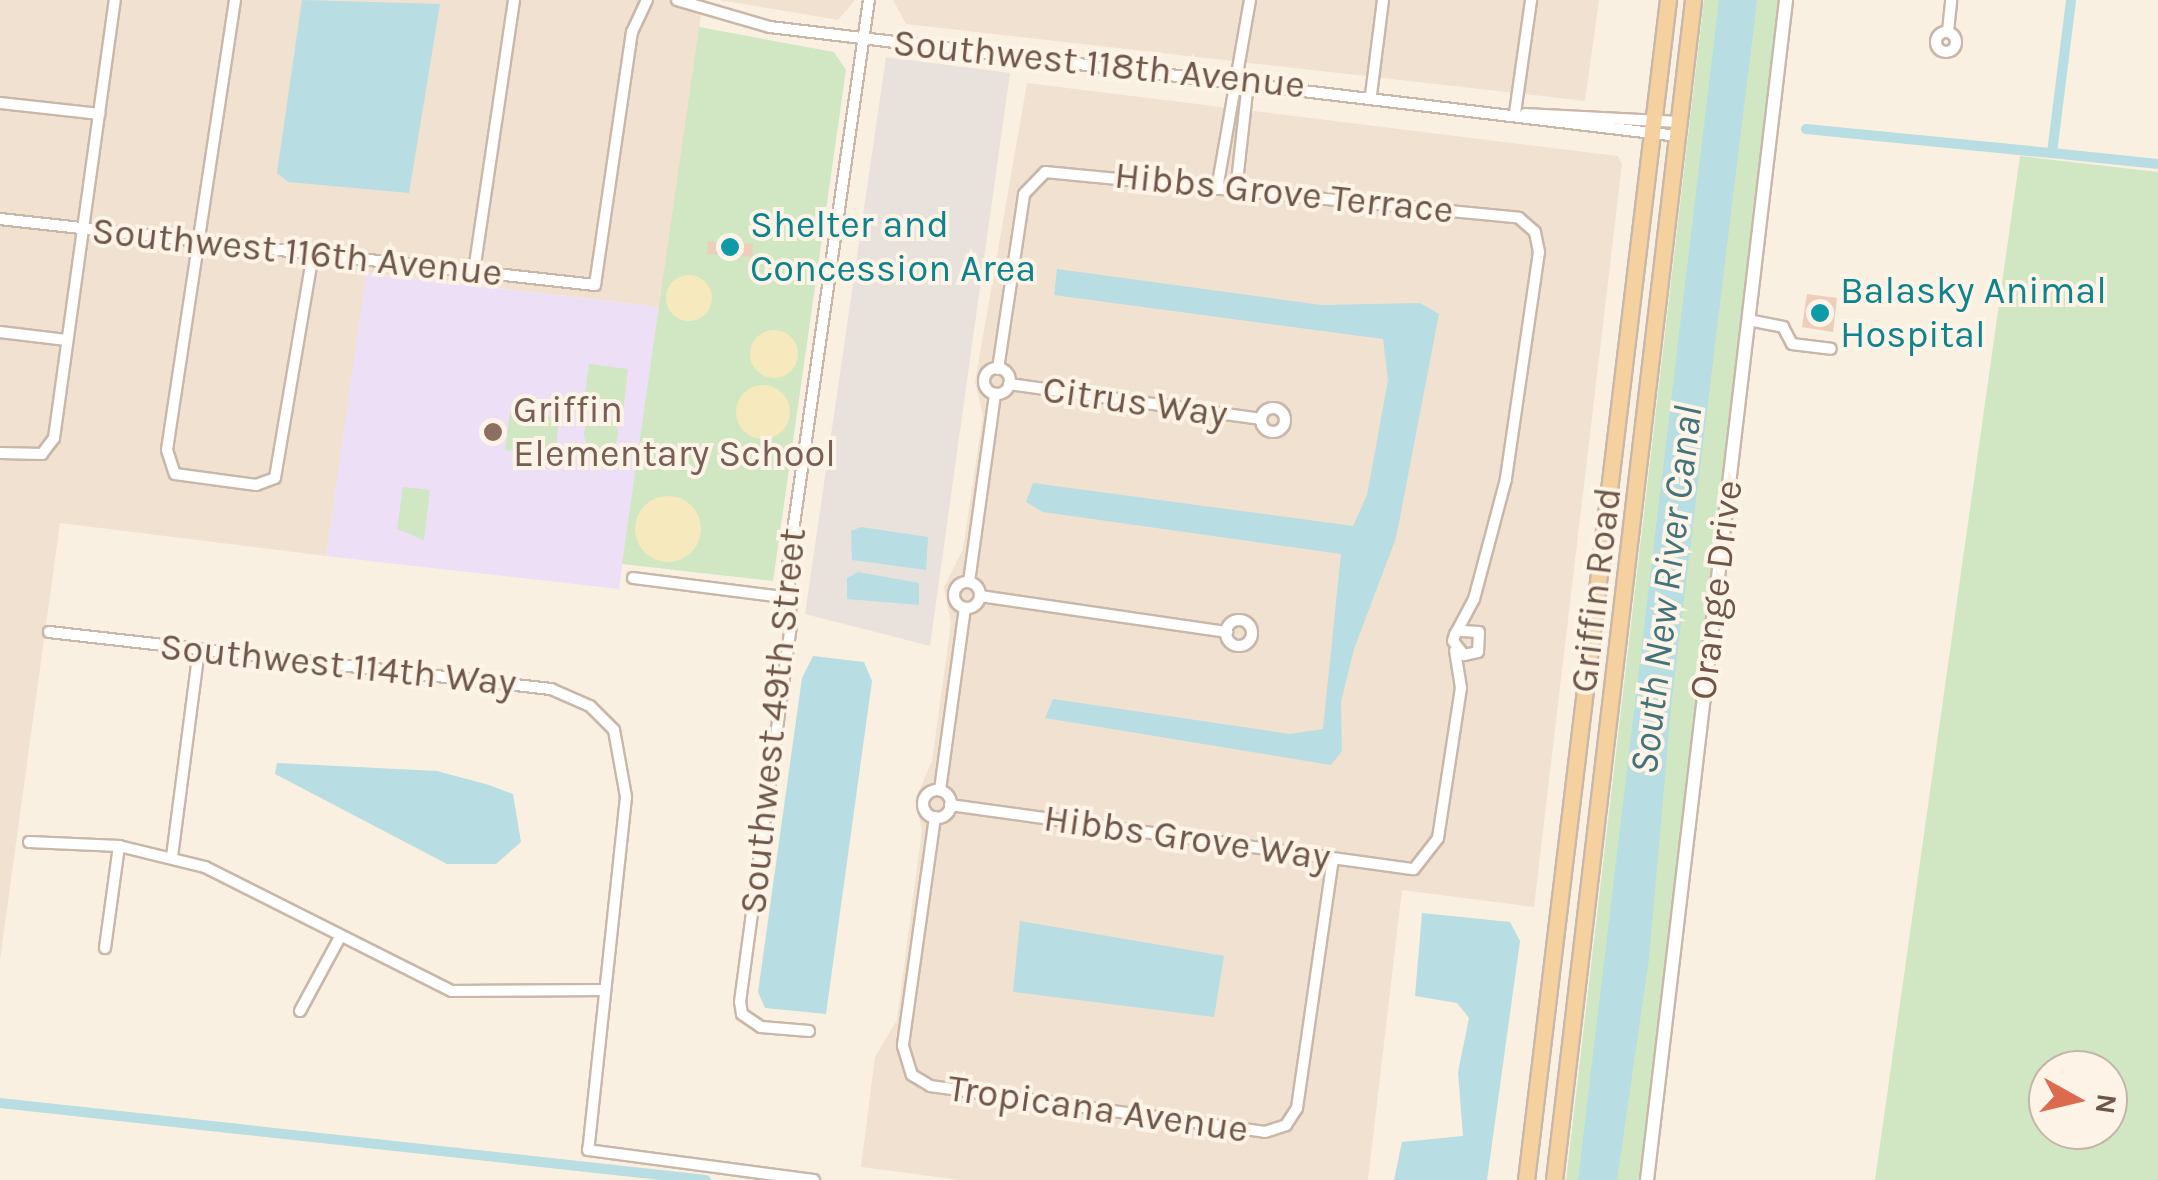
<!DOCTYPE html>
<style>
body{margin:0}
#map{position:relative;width:2158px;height:1180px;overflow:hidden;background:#faf0e1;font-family:Karla,sans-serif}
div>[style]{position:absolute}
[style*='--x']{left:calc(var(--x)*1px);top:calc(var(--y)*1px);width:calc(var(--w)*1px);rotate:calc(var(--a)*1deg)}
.residential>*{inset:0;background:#f1e1d1}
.industrial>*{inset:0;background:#e9e2dc}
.education>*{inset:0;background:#eddff6}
.green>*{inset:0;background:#d1e6c2}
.round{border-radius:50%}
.sand>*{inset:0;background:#f7e9be}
.water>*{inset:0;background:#b8dde2}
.canal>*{height:10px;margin:-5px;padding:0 5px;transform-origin:5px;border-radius:5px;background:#b8dde2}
.building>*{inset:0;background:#edcebb}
.roads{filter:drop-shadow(2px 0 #c9b7a9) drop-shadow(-2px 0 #c9b7a9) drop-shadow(0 2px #c9b7a9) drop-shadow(0 -2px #c9b7a9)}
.minor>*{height:10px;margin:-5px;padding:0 5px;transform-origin:5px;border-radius:5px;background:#fff}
.minor>.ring{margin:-5px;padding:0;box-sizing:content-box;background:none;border:10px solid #fff;border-radius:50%}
.tertiary>*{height:12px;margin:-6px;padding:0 6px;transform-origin:6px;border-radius:6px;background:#fff}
.primary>*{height:15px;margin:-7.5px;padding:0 7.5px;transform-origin:7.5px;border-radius:7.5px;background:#f4d19e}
.dots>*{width:28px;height:28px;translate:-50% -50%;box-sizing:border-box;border:5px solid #fdf4e7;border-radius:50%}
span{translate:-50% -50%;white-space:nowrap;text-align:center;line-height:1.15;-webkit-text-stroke:8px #fdf4e7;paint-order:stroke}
.street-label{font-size:38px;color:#6f564a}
.culture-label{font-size:38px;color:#0d838f}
.left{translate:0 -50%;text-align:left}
.education-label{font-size:38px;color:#785e54}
.water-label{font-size:40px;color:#43737b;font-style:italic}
.north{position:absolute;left:2028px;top:1050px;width:100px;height:100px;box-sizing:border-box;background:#fdf4e7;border:2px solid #c4b5a8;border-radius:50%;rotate:98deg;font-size:28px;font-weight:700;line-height:40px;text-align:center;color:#6f564a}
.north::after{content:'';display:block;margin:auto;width:35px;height:45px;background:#dc6a4f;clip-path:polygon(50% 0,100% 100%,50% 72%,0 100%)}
</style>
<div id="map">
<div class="residential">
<i style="clip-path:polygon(0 0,703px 0,660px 307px,367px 273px,326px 556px,60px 523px,0 960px)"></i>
<i style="clip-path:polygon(719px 0,855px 0,838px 20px)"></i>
<i style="clip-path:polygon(893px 0,1599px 0,1585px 101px,906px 24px)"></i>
<i style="clip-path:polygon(1027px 83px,1618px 156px,1622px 164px,1534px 907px,1402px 890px,1368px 1180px,961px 1180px,861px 1167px,875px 1057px,897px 1020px,922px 830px,915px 800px,932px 761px,951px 623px,944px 587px,963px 549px,983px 415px,975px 382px)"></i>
</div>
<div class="industrial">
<i style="clip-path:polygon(886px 57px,1010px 73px,930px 646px,805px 614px)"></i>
</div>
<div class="education">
<i style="clip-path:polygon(366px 273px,660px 307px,619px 589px,326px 556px)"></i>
</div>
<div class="green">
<i style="clip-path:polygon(1704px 0,1781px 0,1642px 1180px,1566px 1180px)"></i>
<i style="clip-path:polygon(699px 27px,834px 52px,846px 70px,773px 581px,622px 564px)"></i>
<i style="clip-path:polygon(evenodd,2020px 156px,2158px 172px,2158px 1180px,1875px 1180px,2020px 156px,2108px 1070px,2108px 1130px,2048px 1130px,2048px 1070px,2108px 1070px)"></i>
<i style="clip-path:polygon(589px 364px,628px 369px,623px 413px,583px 408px)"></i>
<i style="clip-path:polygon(510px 412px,559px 418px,555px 456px,505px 450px)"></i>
<i class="round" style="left:584px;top:417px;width:34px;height:34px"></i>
<i style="clip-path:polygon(403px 487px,430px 490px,424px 540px,397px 529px)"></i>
</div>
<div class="sand">
<i class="round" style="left:666px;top:275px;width:46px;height:46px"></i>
<i class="round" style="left:750px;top:330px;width:48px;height:48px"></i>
<i class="round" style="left:736px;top:385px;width:54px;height:54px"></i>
<i class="round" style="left:635px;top:496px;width:66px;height:66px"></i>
</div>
<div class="water">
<i style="clip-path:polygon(302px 0,440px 4px,409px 193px,288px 182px,277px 173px)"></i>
<i style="clip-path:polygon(1719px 0,1757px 0,1672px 697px,1649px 958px,1617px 1180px,1578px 1180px)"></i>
<i style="clip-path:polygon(1057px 269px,1321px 305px,1420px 303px,1439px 314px,1396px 538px,1354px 649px,1341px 702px,1342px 751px,1331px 765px,1045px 718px,1053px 699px,1290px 734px,1323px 729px,1341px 554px,1043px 512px,1026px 502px,1033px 483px,1353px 526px,1367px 495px,1388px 380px,1383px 339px,1054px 295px)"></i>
<i style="clip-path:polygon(861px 527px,928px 537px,926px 570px,852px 560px,851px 531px)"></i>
<i style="clip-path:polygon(858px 572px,919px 583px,919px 605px,847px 599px,847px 578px)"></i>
<i style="clip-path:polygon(813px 656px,864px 662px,872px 681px,826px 1014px,765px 1008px,758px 992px,802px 678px)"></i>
<i style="clip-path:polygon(277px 763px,437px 771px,489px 785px,513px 794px,521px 842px,496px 864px,447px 864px,275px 774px)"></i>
<i style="clip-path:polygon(1422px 913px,1510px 922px,1520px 941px,1487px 1180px,1394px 1180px,1402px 1142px,1463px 1136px,1458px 1072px,1469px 1018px,1457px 1003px,1415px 996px)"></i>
<i style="clip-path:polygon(1020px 921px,1224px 956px,1214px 1017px,1013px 992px)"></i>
</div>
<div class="canal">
<i style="--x:1806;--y:129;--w:247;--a:5.6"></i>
<i style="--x:2052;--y:153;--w:154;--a:-82.9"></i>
<i style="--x:2052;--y:153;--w:107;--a:5.9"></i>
<i style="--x:0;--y:1103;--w:710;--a:6.22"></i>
</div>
<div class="building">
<i style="clip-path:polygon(708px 241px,753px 244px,752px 257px,707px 254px)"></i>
<i style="clip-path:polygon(1807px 294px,1837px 298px,1833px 332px,1802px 327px)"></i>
</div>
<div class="roads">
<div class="minor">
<i style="--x:235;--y:0;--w:455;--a:98.6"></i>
<i style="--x:167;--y:450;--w:25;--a:72"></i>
<i style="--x:175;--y:474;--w:82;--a:7.7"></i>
<i style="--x:256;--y:485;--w:20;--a:-20"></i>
<i style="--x:275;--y:478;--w:228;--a:-80.4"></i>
<i style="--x:677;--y:0;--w:97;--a:16.2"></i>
<i style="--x:770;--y:27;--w:914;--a:6.85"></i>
<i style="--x:1948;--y:31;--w:31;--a:-84"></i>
<i class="ring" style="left:1936px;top:32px;width:10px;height:10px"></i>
<i style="--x:1371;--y:95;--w:96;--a:-82.8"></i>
<i style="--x:0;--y:103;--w:100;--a:6.3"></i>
<i style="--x:1515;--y:113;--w:114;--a:-81.9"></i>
<i style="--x:1525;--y:114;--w:154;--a:3"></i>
<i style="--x:1217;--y:189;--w:192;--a:-80.1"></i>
<i style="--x:1236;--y:191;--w:100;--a:-83.7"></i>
<i style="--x:1247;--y:92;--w:14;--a:-124"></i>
<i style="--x:0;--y:219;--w:599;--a:6.33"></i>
<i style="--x:595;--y:285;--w:256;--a:-81.7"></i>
<i style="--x:632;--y:32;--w:35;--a:-65"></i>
<i style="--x:474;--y:271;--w:274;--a:-81.6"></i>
<i style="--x:1748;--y:320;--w:36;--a:11"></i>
<i style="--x:1783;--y:327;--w:19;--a:62"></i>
<i style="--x:1792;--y:344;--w:39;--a:7"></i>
<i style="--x:0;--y:332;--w:67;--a:6.8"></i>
<i class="ring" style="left:984px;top:368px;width:16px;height:16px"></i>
<i style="--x:998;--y:369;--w:177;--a:-81.5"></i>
<i style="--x:1024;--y:194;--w:30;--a:-46"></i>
<i style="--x:1045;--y:172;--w:476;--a:5.5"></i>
<i style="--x:1519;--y:218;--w:21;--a:41"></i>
<i style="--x:1535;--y:232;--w:20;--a:79"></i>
<i style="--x:1539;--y:252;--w:229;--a:98.3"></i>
<i style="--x:1506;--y:479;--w:124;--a:104.9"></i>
<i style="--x:1474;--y:599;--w:40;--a:118"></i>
<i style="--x:1455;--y:634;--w:7;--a:106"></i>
<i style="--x:1453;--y:641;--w:18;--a:52"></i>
<i style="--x:1464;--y:655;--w:14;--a:-12"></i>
<i style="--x:1478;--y:652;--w:20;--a:-87"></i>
<i style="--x:1479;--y:632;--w:22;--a:-177"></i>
<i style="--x:1009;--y:384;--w:253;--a:7.9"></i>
<i class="ring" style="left:1261px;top:408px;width:14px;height:14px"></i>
<i style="--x:0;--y:453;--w:42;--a:1.4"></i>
<i style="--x:42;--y:454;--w:20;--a:-53"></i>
<i style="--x:54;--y:438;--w:442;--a:-82.1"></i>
<i style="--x:633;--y:578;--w:160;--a:7.2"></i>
<i style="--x:969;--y:582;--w:190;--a:-82.1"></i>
<i class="ring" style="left:954px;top:582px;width:16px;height:16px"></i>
<i style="--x:980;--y:596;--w:250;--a:8.3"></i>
<i class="ring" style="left:1226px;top:620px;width:16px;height:16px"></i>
<i style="--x:49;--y:632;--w:505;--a:6.48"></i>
<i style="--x:551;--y:689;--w:43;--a:23.6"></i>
<i style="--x:590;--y:706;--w:34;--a:45"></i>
<i style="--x:614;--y:730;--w:68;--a:79.8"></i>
<i style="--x:626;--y:797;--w:355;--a:96.1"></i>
<i style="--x:588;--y:1150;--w:228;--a:7.6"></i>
<i style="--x:940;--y:790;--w:184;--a:-82.2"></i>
<i class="ring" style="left:923px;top:790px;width:18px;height:18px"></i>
<i style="--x:950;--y:805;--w:468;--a:7.9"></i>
<i style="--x:1414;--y:869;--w:39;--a:-52"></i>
<i style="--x:1438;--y:838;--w:152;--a:-81.3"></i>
<i style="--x:1461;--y:688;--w:38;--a:-99"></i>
<i style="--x:935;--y:817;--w:231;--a:98"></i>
<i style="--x:903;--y:1046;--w:30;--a:73"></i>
<i style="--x:912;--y:1075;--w:21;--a:31"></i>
<i style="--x:930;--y:1086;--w:338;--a:7.8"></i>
<i style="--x:1265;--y:1132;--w:22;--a:-18"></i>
<i style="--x:1286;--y:1125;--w:20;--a:-57"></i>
<i style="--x:1297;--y:1108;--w:252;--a:-81.8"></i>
<i style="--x:29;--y:842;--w:90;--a:2.5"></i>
<i style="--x:119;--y:846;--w:89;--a:13.7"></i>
<i style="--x:205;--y:867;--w:276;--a:26.7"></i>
<i style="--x:452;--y:991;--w:152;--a:-0.4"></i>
<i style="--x:172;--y:857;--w:209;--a:-82.6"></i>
<i style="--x:105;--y:948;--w:103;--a:-82.2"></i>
<i style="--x:300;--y:1011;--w:84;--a:-61.6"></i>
<i style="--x:809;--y:1031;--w:48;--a:-175.2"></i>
<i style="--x:761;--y:1027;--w:23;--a:-146"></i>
<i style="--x:742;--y:1014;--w:12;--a:-99"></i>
<i style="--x:740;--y:1002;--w:379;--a:-82.3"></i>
<i style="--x:791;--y:626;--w:60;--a:-92.9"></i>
<i style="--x:788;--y:566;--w:572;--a:-81.86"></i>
</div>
<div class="tertiary">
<i style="--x:1647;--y:1180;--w:1188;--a:-83.28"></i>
</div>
<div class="primary">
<i style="--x:1526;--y:1180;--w:1189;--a:-83.14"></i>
<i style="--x:1554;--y:1180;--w:1188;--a:-83.28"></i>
</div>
</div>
<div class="dots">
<i style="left:730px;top:247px;background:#0f9aa8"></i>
<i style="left:1820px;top:313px;background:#0f9aa8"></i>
<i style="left:493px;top:432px;background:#8d6e63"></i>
</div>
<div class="street-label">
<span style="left:1099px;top:64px;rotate:6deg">Southwest 118th Avenue</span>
<span style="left:1284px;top:193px;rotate:6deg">Hibbs Grove Terrace</span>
<span style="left:297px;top:252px;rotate:6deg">Southwest 116th Avenue</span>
<span style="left:1135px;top:402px;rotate:8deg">Citrus Way</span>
<span style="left:1596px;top:590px;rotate:-83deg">Griffin Road</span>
<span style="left:1716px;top:590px;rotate:-83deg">Orange Drive</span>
<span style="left:338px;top:665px;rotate:6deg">Southwest 114th Way</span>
<span style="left:773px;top:721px;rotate:-84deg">Southwest 49th Street</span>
<span style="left:1187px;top:838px;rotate:8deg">Hibbs Grove Way</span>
<span style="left:1098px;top:1109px;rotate:8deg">Tropicana Avenue</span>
</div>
<div class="culture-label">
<span class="left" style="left:750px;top:247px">Shelter and<br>Concession Area</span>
<span class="left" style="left:1840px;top:313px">Balasky Animal<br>Hospital</span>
</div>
<div class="education-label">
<span class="left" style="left:513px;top:432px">Griffin<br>Elementary School</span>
</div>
<div class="water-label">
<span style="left:1666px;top:590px;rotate:-83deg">South New River Canal</span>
</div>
<div class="north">N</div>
</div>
